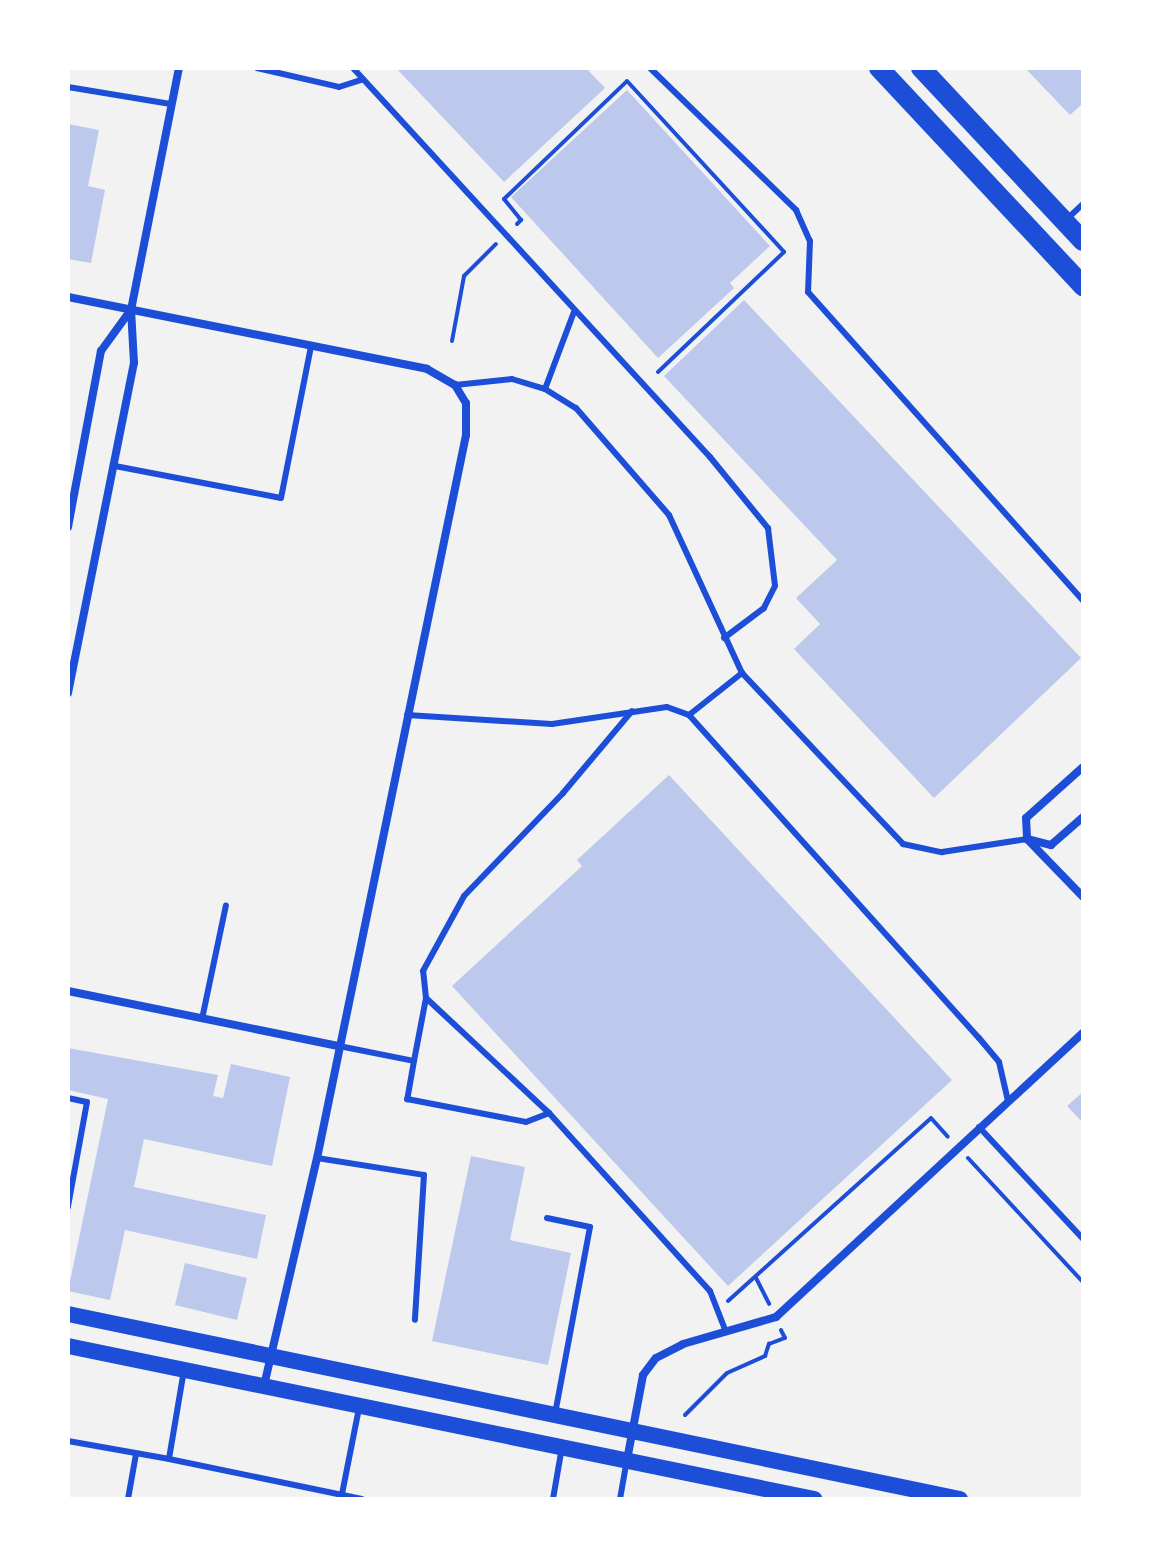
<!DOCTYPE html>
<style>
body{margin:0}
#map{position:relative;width:1151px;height:1567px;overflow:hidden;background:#f2f2f2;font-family:"Roboto Condensed",sans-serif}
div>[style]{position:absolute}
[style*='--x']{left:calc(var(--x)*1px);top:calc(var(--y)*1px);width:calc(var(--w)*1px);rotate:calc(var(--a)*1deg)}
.building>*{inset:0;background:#bdc9ec}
.path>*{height:4px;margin:-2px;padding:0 2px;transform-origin:2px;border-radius:2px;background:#1d4ed8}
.service>*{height:6px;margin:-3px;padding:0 3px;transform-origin:3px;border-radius:3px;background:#1d4ed8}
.minor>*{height:8px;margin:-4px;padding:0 4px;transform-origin:4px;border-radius:4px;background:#1d4ed8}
.secondary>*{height:16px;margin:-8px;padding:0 8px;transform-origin:8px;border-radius:8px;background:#1d4ed8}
.primary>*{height:20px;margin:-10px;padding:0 10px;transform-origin:10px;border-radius:10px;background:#1d4ed8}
span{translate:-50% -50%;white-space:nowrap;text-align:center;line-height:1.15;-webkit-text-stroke:8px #fff;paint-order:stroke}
.frame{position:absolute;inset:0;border:70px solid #fff;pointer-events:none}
</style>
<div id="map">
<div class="building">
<i style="clip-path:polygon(396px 68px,586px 68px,605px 88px,504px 182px)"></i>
<i style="clip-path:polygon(1025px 68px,1083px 68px,1083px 103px,1070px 115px)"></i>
<i style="clip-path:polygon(627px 90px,770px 246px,730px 283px,734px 288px,658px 358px,511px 197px)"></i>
<i style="clip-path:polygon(68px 124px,99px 130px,88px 186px,105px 190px,91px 263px,68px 259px)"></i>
<i style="clip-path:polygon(744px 300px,1081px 658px,934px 798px,794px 649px,820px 624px,796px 598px,837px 560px,664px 376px)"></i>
<i style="clip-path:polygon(669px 775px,952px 1080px,728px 1286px,452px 986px,582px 866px,577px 860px)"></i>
<i style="clip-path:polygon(68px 1048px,218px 1075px,213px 1096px,223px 1098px,231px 1064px,290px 1077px,272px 1166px,144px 1139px,134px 1187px,266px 1215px,257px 1259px,125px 1230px,110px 1300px,68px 1291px,108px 1099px,68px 1090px)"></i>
<i style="clip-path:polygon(1083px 1092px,1083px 1123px,1067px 1106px)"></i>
<i style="clip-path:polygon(471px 1156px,525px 1167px,510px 1240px,571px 1253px,548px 1365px,432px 1341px)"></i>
<i style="clip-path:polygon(185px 1263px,247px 1278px,237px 1320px,175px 1305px)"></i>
</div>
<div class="path">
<i style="--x:517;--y:224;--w:6;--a:-45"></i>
<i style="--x:521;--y:220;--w:27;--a:-129"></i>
<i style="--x:504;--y:199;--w:170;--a:-43.8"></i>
<i style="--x:627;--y:81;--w:232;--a:47.4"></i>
<i style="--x:784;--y:252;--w:174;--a:136.4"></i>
<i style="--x:452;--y:341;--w:66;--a:-79.5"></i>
<i style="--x:464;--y:276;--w:45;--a:-45"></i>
<i style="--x:968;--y:1158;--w:169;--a:47.2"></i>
<i style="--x:756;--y:1278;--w:29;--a:63"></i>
<i style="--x:728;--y:1301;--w:273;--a:-42"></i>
<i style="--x:931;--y:1118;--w:25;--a:48"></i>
<i style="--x:685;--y:1415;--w:59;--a:-45"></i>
<i style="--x:727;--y:1373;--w:42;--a:-24.1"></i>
<i style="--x:765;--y:1356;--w:13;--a:-72"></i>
<i style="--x:769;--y:1344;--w:17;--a:-21"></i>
<i style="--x:785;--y:1338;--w:9;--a:-117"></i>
</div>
<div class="service">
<i style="--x:257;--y:68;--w:84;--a:13"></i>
<i style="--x:339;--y:87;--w:25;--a:-18"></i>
<i style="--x:353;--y:68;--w:528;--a:47.46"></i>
<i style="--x:710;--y:457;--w:92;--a:50.8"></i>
<i style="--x:768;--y:528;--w:58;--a:83.1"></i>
<i style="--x:775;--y:586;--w:25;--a:117"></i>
<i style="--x:764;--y:608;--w:50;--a:143.1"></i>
<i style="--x:650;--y:68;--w:204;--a:44.2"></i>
<i style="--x:796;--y:210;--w:34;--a:66"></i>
<i style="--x:810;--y:241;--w:51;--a:92.2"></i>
<i style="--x:808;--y:292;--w:414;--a:48.3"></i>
<i style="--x:68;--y:87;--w:104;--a:9.4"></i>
<i style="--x:1068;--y:218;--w:21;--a:-43"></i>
<i style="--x:455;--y:385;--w:57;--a:-6"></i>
<i style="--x:512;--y:379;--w:34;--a:17"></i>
<i style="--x:545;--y:389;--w:36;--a:32"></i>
<i style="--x:576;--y:408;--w:142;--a:49"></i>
<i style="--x:669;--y:515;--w:174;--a:65.2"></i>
<i style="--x:742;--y:673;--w:235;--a:46.7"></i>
<i style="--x:903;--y:844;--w:40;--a:12"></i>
<i style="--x:942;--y:852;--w:86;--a:-8.7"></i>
<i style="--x:545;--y:389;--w:82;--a:-69.4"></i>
<i style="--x:115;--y:466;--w:169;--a:10.9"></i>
<i style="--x:281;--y:498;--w:155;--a:-78.8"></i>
<i style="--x:407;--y:715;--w:145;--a:3.6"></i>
<i style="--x:552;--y:724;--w:116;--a:-8.4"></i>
<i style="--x:667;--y:707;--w:23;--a:20"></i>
<i style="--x:689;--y:715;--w:68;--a:-38.4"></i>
<i style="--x:689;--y:715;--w:434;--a:48.1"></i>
<i style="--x:979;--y:1038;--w:31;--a:50"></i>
<i style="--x:999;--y:1062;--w:39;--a:77"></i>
<i style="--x:426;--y:998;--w:27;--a:-96"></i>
<i style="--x:423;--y:971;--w:85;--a:-61.3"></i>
<i style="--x:464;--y:896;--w:143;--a:-46.1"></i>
<i style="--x:563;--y:793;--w:107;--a:-49.9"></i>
<i style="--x:202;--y:1019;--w:116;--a:-78.1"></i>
<i style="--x:339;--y:1046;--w:76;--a:11.3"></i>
<i style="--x:414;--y:1061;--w:39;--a:100"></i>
<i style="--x:407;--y:1099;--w:121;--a:10.9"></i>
<i style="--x:526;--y:1122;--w:25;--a:-21"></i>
<i style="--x:549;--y:1113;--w:168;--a:-136.9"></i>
<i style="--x:426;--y:998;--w:64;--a:100.8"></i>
<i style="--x:68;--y:1098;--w:19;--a:12"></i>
<i style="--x:87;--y:1102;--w:107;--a:100.3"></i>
<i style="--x:549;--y:1113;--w:240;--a:47.9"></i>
<i style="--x:710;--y:1291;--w:44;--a:68.7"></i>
<i style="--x:979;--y:1127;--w:153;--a:47.1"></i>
<i style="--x:317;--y:1158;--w:108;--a:9"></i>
<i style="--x:424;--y:1175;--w:145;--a:93.6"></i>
<i style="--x:547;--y:1218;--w:44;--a:11.8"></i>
<i style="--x:590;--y:1227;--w:190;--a:100.6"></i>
<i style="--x:184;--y:1370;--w:90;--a:99.6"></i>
<i style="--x:169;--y:1459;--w:197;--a:11.7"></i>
<i style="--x:68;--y:1441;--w:103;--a:10.1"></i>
<i style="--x:342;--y:1494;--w:88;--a:-78.8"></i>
<i style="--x:128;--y:1499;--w:46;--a:-79.9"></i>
<i style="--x:553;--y:1499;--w:53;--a:-80.2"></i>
<i style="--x:620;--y:1499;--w:36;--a:-80"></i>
</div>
<div class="minor">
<i style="--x:68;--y:297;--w:366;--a:11.3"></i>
<i style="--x:427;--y:369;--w:32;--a:30"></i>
<i style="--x:455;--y:385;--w:21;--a:59"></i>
<i style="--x:466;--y:403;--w:32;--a:90"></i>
<i style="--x:466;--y:435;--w:738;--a:101.64"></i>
<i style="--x:317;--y:1158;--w:233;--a:103.1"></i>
<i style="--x:68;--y:527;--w:179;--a:-79.4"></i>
<i style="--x:101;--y:351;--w:49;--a:-54.1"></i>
<i style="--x:68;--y:693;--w:337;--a:-78.7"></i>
<i style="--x:134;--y:363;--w:53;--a:-93.2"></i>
<i style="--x:131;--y:310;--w:247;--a:-78.8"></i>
<i style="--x:1083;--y:767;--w:76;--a:138.2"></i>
<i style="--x:1026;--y:818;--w:21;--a:87"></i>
<i style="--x:1027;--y:839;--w:25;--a:14"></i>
<i style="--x:1051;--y:845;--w:43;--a:-41.2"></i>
<i style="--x:1028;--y:840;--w:79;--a:46"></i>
<i style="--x:68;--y:991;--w:277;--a:11.5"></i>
<i style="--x:627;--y:1460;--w:86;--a:-79.3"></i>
<i style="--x:643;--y:1375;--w:21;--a:-53"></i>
<i style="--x:656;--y:1358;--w:30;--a:-27"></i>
<i style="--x:683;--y:1344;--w:97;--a:-16.2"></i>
<i style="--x:776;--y:1317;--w:418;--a:-42.8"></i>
</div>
<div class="secondary">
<i style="--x:68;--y:1314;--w:911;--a:11.72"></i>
<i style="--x:68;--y:1346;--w:762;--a:11.59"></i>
</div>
<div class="primary">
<i style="--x:879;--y:68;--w:299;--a:46.9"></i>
<i style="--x:921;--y:68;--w:237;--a:46.9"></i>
</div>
<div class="frame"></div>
</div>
